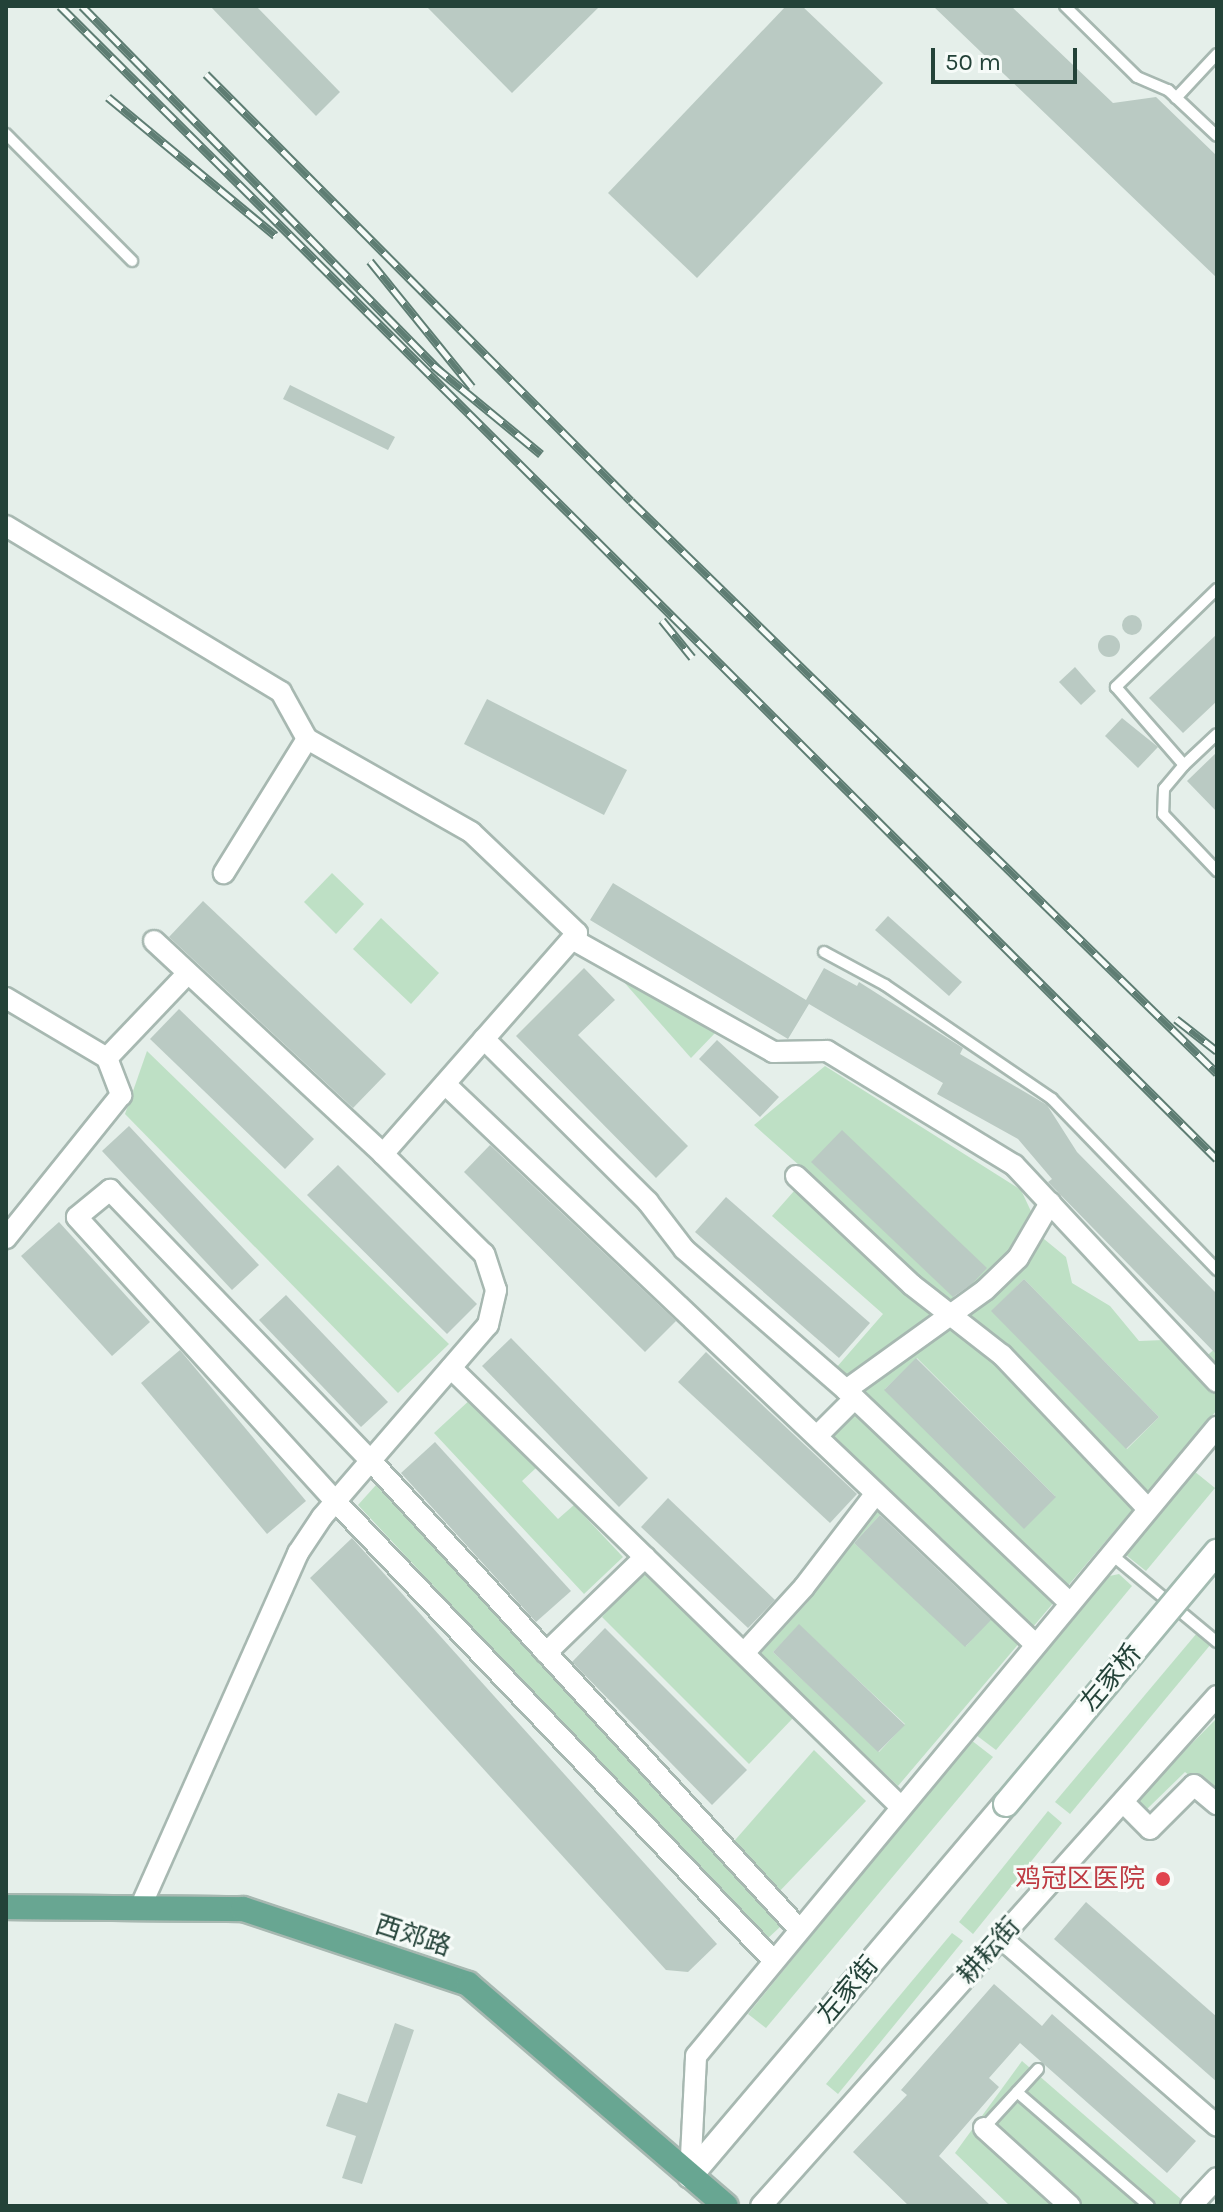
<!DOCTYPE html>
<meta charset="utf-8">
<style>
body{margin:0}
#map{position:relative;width:1223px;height:2212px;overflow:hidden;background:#e5efea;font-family:Karla,"Noto Sans SC",sans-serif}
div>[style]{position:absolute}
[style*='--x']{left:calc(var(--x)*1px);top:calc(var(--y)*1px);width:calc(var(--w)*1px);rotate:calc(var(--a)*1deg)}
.green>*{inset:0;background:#bee0c5}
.building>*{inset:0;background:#bacac3}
.round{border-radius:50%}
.roads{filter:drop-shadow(2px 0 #a7b8b1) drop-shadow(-2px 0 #a7b8b1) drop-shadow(0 2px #a7b8b1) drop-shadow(0 -2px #a7b8b1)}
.service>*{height:10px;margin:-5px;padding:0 5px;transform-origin:5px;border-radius:5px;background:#fff}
.minor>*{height:20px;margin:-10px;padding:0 10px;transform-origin:10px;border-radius:10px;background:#fff}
.secondary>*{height:24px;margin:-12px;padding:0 12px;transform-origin:12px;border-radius:12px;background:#fff}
.primary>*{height:24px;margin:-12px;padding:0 12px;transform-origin:12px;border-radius:12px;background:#68a692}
.rail>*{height:9px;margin-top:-4.5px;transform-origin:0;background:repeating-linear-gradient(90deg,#f6fbf8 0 18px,#5e7d73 0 36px);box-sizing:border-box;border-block:2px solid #5e7d73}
.bridges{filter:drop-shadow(2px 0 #a3bbb1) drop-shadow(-2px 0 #a3bbb1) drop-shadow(0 2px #a3bbb1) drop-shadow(0 -2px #a3bbb1)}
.secondary-bridge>*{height:24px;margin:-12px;padding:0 12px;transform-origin:12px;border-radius:12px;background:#fff}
.dots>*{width:22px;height:22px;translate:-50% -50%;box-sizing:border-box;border:4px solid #f6fbf8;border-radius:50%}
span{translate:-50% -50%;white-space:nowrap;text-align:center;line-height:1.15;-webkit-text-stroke:6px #f6fbf8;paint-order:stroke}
.street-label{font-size:26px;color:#234238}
.health-label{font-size:26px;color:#be3a42}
.right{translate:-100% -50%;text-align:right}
.frame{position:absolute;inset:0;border:8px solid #234238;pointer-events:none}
.scale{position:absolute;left:931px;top:48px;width:146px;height:36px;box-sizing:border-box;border:4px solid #234238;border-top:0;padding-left:10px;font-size:24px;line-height:28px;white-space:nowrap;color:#234238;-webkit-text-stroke:6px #f6fbf8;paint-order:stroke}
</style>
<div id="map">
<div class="green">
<i style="clip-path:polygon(332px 873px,364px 904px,336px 934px,304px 902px)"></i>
<i style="clip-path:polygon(381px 918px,439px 973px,411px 1004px,353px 949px)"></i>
<i style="clip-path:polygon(615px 972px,717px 1031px,691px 1058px)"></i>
<i style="clip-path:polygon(147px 1051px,449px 1344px,398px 1393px,125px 1114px)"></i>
<i style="clip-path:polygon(evenodd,825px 1066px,1021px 1190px,1044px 1239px,1066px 1257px,1072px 1283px,1110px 1306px,1139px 1341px,1164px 1340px,1195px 1366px,1217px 1347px,1217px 1410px,898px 1786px,760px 1654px,806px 1604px,891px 1490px,830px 1435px,866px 1390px,836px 1368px,883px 1314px,772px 1216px,809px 1174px,754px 1125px,825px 1066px,812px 1162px,986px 1268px,956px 1299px,812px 1162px,825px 1066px,1024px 1279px,1159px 1417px,1127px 1449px,992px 1311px,1024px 1279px,825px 1066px,917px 1358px,1055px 1496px,1055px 1497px,885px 1389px,917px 1358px,825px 1066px,882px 1513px,993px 1616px,966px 1646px,854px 1543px,882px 1513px,825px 1066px,799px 1625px,905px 1724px,879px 1752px,773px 1652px,799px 1625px)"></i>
<i style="clip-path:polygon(472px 1398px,536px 1468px,522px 1481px,558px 1519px,574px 1505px,623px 1557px,584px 1594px,434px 1433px)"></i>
<i style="clip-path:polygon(1194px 1471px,1215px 1488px,1146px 1571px,1126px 1555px)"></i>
<i style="clip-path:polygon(376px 1485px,781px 1926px,765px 1941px,358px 1505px)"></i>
<i style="clip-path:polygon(644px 1569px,794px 1717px,749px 1764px,602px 1617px)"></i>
<i style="clip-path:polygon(1119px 1574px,1132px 1586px,996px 1750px,976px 1735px,1105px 1577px)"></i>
<i style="clip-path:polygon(1197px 1633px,1211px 1644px,1070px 1814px,1055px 1802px)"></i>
<i style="clip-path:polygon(1217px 1718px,1217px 1797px,1185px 1772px,1146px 1810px,1136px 1800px)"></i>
<i style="clip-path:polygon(971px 1740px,993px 1757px,766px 2028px,748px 2014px)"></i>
<i style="clip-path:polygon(814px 1750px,866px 1801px,776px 1895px,729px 1847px)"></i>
<i style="clip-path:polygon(1048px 1811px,1062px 1823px,973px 1934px,959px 1922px)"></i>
<i style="clip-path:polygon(952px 1933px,963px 1941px,838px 2094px,826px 2084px)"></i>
<i style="clip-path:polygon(1022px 2061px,1189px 2206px,1010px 2206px,955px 2153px)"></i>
</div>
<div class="building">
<i style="clip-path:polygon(210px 6px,256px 6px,340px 92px,316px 116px)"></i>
<i style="clip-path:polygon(426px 6px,600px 6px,512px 93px)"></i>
<i style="clip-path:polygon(786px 6px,802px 6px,883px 83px,697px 278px,608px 193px)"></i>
<i style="clip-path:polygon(933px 6px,1011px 6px,1113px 103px,1156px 97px,1217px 156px,1217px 278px)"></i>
<i style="clip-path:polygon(290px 385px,395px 437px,388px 450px,283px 399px)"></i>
<i class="round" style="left:1122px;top:615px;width:20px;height:20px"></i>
<i style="clip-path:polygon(1217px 634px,1217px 701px,1183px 733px,1149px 698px)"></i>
<i class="round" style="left:1098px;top:635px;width:22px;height:22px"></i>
<i style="clip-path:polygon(1075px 667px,1096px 691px,1081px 705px,1059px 682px)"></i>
<i style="clip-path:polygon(487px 699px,627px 770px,604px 815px,464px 744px)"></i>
<i style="clip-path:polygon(1122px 718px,1158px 747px,1138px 768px,1105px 736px)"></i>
<i style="clip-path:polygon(1217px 752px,1217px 812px,1187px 781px)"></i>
<i style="clip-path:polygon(613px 883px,806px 1000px,824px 968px,857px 986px,859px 982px,963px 1048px,960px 1054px,1047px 1105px,1077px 1152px,1217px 1294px,1217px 1355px,1048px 1182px,1052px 1179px,1018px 1139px,937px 1094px,943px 1083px,809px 1004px,788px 1039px,590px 920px)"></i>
<i style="clip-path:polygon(203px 901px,386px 1074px,353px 1108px,169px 937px)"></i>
<i style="clip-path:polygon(888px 916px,962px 982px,949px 996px,875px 930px)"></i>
<i style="clip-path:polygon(584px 968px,615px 1000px,578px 1035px,688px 1146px,656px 1178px,516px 1036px)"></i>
<i style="clip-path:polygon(179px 1009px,314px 1139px,285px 1169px,150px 1039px)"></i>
<i style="clip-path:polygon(717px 1040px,779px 1097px,760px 1117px,699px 1059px)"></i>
<i style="clip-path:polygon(129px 1126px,259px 1265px,232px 1290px,102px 1151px)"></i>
<i style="clip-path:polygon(842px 1130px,987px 1268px,972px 1284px,953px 1297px,811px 1162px)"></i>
<i style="clip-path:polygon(490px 1145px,676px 1321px,645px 1352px,464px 1172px)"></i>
<i style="clip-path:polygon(338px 1165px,477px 1304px,447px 1334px,307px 1195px)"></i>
<i style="clip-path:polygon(726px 1197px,870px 1323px,839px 1358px,695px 1232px)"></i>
<i style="clip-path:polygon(59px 1222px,150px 1322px,112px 1356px,21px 1256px)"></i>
<i style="clip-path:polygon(1024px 1279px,1159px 1417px,1126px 1449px,991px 1311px)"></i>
<i style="clip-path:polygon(286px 1295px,388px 1402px,361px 1427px,259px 1320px)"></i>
<i style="clip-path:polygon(511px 1338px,648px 1478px,619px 1507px,482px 1366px)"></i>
<i style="clip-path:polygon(180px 1350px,306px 1501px,267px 1534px,141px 1383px)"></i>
<i style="clip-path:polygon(706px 1352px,857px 1494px,830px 1523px,678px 1382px)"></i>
<i style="clip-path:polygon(916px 1358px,1056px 1497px,1024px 1529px,884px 1390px)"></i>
<i style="clip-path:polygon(435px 1442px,571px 1591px,536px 1622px,401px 1473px)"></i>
<i style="clip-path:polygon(668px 1498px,775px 1600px,748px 1628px,641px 1527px)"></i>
<i style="clip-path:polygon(880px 1515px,991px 1620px,965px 1647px,854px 1543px)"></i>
<i style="clip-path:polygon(352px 1538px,717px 1944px,688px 1972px,666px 1970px,310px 1578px)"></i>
<i style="clip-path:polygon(799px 1624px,905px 1725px,878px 1752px,773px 1652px)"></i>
<i style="clip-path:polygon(605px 1628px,747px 1770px,712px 1805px,572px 1662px)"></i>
<i style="clip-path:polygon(1086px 1902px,1217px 2017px,1217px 2082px,1054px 1939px)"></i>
<i style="clip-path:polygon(994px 1984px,1042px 2026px,1052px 2014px,1196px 2141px,1167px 2173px,1020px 2043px,989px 2078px,999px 2087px,939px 2156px,991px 2206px,909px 2206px,853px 2152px,907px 2095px,901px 2090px)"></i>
<i style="clip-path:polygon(395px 2023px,414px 2030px,362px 2184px,342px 2178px,356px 2136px,326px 2126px,338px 2093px,367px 2103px)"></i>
</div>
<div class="roads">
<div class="service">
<i style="--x:1065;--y:6;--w:101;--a:44.6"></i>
<i style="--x:1137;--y:77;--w:34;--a:23"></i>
<i style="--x:1168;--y:90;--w:67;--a:43.2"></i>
<i style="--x:1176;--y:98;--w:60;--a:-47"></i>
<i style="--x:6;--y:134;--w:179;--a:45.2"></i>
<i style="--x:1217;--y:589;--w:141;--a:135.9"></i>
<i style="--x:1116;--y:687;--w:103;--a:48.9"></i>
<i style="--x:1184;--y:765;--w:45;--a:-43.2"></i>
<i style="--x:1184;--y:765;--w:31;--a:130"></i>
<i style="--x:1164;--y:789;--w:25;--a:92"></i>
<i style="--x:1163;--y:814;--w:79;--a:46.5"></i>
<i style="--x:824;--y:952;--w:69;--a:28.4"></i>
<i style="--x:885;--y:985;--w:202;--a:34.3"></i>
<i style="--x:1052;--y:1099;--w:238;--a:46"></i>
<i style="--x:1111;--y:1554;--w:138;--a:39.7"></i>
<i style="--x:1017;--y:2092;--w:174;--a:40.8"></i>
<i style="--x:984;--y:2128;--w:80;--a:-47.5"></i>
</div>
<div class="minor">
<i style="--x:6;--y:526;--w:321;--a:31.1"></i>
<i style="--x:281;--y:692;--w:54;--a:61"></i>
<i style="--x:572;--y:939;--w:231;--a:29.3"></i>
<i style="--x:773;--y:1052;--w:54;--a:-1.1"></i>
<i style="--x:827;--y:1051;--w:219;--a:31.4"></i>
<i style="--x:1014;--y:1165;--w:297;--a:46.9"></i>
<i style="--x:154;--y:941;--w:313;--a:42.9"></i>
<i style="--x:6;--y:998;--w:117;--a:30.7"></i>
<i style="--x:107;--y:1058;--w:40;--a:69"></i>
<i style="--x:121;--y:1095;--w:184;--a:128.8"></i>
<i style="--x:484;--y:1039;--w:231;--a:44.8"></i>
<i style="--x:648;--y:1202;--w:59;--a:52.5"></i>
<i style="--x:684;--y:1249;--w:215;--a:41"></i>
<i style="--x:846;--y:1390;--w:309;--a:43.6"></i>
<i style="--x:107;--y:1058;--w:117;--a:-46.4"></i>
<i style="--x:445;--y:1084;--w:813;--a:43.51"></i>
<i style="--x:796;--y:1176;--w:159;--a:43.2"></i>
<i style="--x:912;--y:1285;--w:114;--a:37.9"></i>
<i style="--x:1002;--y:1355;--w:212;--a:46.5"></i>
<i style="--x:451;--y:1368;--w:627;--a:44.29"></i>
<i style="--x:846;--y:1390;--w:171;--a:-35.7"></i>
<i style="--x:985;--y:1290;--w:46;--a:-44.1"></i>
<i style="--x:1018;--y:1258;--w:64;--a:-59.8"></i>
<i style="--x:817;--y:1436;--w:52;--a:-45"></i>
<i style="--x:546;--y:1653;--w:138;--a:-44.1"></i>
<i style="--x:744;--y:1653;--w:89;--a:-47.7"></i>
<i style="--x:804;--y:1587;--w:118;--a:-52.5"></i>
<i style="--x:1123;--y:1802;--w:38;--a:45"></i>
<i style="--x:1150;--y:1829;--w:62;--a:-45"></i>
<i style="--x:1194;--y:1785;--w:30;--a:40"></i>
<i style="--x:140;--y:1908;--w:389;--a:-66"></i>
<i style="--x:298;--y:1553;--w:43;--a:-56.3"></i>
<i style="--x:322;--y:1517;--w:254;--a:-49.2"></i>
<i style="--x:488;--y:1325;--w:36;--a:-77"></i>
<i style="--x:496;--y:1290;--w:38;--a:-108"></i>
<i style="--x:484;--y:1254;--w:142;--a:-135.3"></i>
<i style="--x:383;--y:1154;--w:294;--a:-48.7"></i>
<i style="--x:577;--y:933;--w:146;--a:-136.4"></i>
<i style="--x:471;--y:832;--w:189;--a:-150.4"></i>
<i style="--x:307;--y:739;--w:158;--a:121.8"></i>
<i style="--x:1001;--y:1938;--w:286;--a:41"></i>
<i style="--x:772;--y:1959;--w:632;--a:-133.65"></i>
<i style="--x:336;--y:1502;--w:385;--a:-132.3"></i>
<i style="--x:77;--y:1217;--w:43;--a:-39.3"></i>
<i style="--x:110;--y:1190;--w:376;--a:46.1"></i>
<i style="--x:371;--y:1461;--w:633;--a:47.56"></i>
<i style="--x:984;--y:2128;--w:116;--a:42.2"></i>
<i style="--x:690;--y:2176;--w:120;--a:-87.1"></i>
<i style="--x:696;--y:2056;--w:817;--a:-50.37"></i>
<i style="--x:761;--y:2206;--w:684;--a:-48.2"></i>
<i style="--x:1191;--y:2206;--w:38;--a:-47"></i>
</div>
<div class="secondary">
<i style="--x:690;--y:2176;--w:488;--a:-49.7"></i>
</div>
<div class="primary">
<i style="--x:6;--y:1907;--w:237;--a:0.5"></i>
<i style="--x:243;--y:1909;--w:237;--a:18.4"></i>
<i style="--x:468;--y:1984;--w:340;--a:40.7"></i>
</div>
</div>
<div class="rail">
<i style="--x:60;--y:6;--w:1633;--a:44.9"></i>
<i style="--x:82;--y:6;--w:513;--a:45.55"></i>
<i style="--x:206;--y:74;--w:602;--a:45.13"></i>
<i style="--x:631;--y:501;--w:819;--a:44.31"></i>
<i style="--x:108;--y:97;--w:217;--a:39.6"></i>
<i style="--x:370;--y:261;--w:162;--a:51"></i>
<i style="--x:433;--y:365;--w:140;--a:39.5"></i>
<i style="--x:662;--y:620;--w:48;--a:51"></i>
<i style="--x:1176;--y:1019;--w:52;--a:38"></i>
</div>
<div class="bridges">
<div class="secondary-bridge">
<i style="--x:1006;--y:1804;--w:329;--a:-50.1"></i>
</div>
</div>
<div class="dots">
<i style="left:1163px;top:1879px;background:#e0444e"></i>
</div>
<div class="street-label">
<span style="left:1111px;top:1678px;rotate:-50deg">左家桥</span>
<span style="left:413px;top:1936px;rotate:18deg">西郊路</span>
<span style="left:989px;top:1951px;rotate:-48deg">耕耘街</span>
<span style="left:848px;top:1990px;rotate:-50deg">左家街</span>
</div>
<div class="health-label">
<span class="right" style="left:1145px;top:1879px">鸡冠区医院</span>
</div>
<div class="frame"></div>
<div class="scale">50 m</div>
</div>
